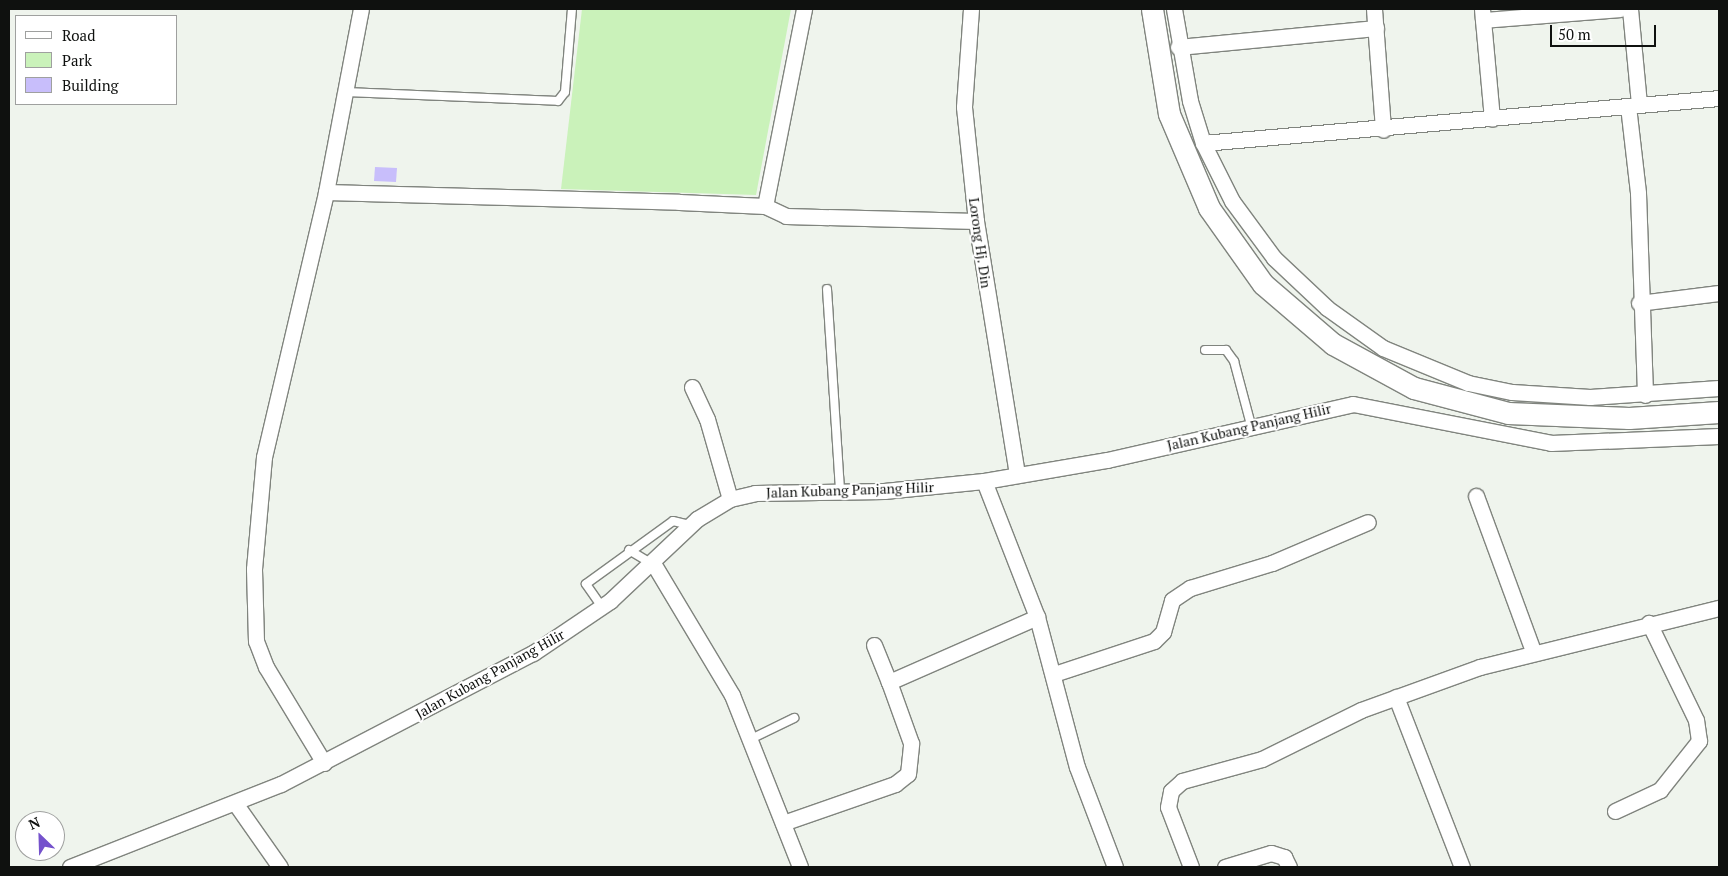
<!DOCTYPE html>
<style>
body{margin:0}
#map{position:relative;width:1728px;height:876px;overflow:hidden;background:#eff4ed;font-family:"PT Serif",serif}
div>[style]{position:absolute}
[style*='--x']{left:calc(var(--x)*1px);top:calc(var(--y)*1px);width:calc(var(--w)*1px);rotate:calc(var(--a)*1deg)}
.green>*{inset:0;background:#caf2ba}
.building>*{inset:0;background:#c8befb}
.roads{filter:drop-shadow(1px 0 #80847e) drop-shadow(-1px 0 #80847e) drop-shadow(0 1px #80847e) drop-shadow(0 -1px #80847e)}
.service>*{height:8px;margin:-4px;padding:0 4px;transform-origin:4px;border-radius:4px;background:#fff}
.minor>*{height:15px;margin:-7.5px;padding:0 7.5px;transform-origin:7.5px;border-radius:7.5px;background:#fff}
.secondary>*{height:21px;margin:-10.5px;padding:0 10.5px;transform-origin:10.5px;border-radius:10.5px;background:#fff}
span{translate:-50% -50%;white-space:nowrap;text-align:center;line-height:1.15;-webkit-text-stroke:4px #fff;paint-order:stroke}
.street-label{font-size:14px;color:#0f110f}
.frame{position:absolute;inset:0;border:10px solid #0f110f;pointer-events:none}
.legend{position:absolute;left:15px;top:15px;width:162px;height:90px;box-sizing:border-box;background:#fff;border:1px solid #9fa09f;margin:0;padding:6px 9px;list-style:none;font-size:15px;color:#0f110f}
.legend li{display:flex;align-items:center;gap:10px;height:25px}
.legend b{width:25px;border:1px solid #9fa09f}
.north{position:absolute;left:15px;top:811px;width:50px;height:50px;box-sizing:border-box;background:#fff;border:1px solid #9fa09f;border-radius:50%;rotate:336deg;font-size:14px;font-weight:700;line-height:20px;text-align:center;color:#0f110f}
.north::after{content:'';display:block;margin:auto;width:18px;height:22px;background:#7552cc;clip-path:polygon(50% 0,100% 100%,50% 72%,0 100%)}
.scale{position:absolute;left:1550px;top:25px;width:106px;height:22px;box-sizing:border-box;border:2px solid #0f110f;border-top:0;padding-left:6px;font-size:15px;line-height:18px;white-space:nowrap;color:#0f110f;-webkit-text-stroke:4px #fff;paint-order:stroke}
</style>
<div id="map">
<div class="green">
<i style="clip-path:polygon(582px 9px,791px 9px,756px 195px,561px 189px)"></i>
</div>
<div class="building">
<i style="clip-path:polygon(375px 167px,397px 168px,396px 182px,374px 181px)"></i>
</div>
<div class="roads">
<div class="service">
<i style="--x:346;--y:92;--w:212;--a:2.4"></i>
<i style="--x:558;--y:101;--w:11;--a:-52"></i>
<i style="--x:565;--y:92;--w:83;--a:-85.2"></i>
<i style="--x:827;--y:289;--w:203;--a:86.3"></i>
<i style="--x:1205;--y:350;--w:21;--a:0"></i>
<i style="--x:1226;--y:350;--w:14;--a:54"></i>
<i style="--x:1234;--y:361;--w:66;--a:75.1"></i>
<i style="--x:629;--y:550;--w:26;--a:31"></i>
<i style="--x:602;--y:607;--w:28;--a:-125"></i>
<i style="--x:586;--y:584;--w:107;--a:-35.9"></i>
<i style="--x:673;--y:521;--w:18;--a:13"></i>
<i style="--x:753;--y:738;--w:46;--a:-26"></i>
</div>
<div class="minor">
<i style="--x:971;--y:9;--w:98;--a:94.1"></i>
<i style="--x:964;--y:107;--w:115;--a:84"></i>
<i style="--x:976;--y:221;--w:257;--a:80.8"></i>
<i style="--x:1174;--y:9;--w:93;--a:80.1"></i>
<i style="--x:1190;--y:101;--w:44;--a:72.8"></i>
<i style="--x:1203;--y:143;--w:65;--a:63.4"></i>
<i style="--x:1232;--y:201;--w:71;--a:53.6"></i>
<i style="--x:1274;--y:258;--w:73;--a:43.3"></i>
<i style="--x:1327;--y:308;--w:69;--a:35.5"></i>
<i style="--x:1383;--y:348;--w:92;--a:22.4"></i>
<i style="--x:1468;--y:383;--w:45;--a:11.6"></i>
<i style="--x:1512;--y:392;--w:78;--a:3.7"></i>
<i style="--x:1590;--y:397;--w:129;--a:-4"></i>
<i style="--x:1374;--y:9;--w:121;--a:85.7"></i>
<i style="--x:1482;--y:9;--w:110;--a:84.8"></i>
<i style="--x:1630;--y:9;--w:95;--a:84.6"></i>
<i style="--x:1483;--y:20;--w:137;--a:-4.6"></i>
<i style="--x:1178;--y:47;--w:199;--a:-5.5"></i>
<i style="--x:1628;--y:106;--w:88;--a:83.4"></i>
<i style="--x:1638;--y:193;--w:202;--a:88"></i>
<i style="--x:1203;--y:143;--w:518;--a:-4.98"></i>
<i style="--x:326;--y:192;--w:353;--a:1.6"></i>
<i style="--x:679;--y:202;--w:86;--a:2.7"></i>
<i style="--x:765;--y:206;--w:23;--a:25"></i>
<i style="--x:786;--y:216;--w:190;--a:1.5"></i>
<i style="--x:765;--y:206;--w:201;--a:-78.8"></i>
<i style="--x:1639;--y:303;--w:81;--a:-7.1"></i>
<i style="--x:692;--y:387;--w:35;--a:65"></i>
<i style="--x:707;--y:419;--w:83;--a:74"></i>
<i style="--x:984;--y:481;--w:146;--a:68.7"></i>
<i style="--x:1037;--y:617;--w:155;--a:75.1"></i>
<i style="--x:1077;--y:767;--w:107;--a:69.2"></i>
<i style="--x:1476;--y:496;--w:165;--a:69.8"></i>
<i style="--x:653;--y:563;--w:154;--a:59.1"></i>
<i style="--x:732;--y:695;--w:185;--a:68.4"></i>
<i style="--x:874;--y:645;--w:40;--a:68"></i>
<i style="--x:1054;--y:674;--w:105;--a:-18.3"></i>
<i style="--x:1154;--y:641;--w:13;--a:-45"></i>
<i style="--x:1163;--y:632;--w:33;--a:-74"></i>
<i style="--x:1172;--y:600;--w:22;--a:-34"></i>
<i style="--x:1190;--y:588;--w:86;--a:-17"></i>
<i style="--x:1272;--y:563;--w:104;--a:-23.1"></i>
<i style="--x:1396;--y:697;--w:182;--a:68.8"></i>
<i style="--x:324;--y:763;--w:112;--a:-121.1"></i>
<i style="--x:266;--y:667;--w:28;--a:-111"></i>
<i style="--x:256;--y:641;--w:72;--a:-91.6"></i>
<i style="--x:254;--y:569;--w:112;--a:-84.9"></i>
<i style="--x:264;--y:457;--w:272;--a:-76.8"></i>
<i style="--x:326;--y:192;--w:186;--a:-79.2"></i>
<i style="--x:235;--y:803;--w:78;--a:54.9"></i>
<i style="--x:1615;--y:811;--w:50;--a:-25"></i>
<i style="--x:1660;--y:790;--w:63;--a:-51.5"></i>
<i style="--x:1699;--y:741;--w:21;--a:-98"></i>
<i style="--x:1696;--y:720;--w:108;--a:-115.9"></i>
<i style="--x:783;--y:823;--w:119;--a:-19.2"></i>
<i style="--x:895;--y:784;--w:16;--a:-38"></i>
<i style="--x:908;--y:774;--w:31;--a:-84"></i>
<i style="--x:911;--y:743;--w:65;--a:-109.8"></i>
<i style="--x:889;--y:682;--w:162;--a:-23.7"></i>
<i style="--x:70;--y:867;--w:227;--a:-21.5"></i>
<i style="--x:281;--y:784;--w:284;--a:-27.5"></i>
<i style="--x:533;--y:653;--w:93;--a:-34"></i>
<i style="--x:610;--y:601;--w:120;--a:-43.3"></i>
<i style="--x:697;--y:519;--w:39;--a:-31"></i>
<i style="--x:730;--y:499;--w:26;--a:-13"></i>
<i style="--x:755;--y:493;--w:129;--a:-0.9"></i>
<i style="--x:884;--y:491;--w:100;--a:-5.7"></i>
<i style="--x:984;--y:481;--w:125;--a:-9.7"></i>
<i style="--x:1107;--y:460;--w:252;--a:-12.8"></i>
<i style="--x:1353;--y:404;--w:202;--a:11.1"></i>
<i style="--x:1551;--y:443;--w:168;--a:-2.4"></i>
<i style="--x:1191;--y:867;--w:64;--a:-111"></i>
<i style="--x:1168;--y:807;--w:16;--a:-79"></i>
<i style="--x:1171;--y:791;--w:15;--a:-42"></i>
<i style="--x:1182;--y:781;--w:83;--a:-15.4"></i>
<i style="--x:1262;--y:759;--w:110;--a:-26.3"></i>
<i style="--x:1361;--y:710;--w:127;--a:-19.9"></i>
<i style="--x:1480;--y:667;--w:246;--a:-13.9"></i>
<i style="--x:1225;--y:867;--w:48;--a:-16.9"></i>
<i style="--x:1271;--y:853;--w:14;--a:17"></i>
<i style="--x:1284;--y:857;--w:11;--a:63"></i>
</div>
<div class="secondary">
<i style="--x:1152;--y:9;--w:106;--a:80.8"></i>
<i style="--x:1169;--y:114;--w:102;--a:66.9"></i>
<i style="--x:1209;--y:208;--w:93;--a:54.6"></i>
<i style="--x:1263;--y:284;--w:92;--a:40.6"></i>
<i style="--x:1333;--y:344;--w:92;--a:28.5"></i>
<i style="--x:1414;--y:388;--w:97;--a:14.9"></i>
<i style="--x:1508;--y:413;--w:121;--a:2.4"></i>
<i style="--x:1629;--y:418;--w:90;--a:-3.8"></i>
</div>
</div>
<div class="street-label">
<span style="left:980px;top:243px;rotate:82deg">Lorong Hj. Din</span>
<span style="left:1249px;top:427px;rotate:-13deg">Jalan Kubang Panjang Hilir</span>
<span style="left:850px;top:490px;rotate:-2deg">Jalan Kubang Panjang Hilir</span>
<span style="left:490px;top:674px;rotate:-29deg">Jalan Kubang Panjang Hilir</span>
</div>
<div class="frame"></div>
<ul class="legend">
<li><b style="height:6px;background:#fff"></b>Road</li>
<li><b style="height:14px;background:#caf2ba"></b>Park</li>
<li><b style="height:14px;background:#c8befb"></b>Building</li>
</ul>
<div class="north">N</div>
<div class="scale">50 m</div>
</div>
